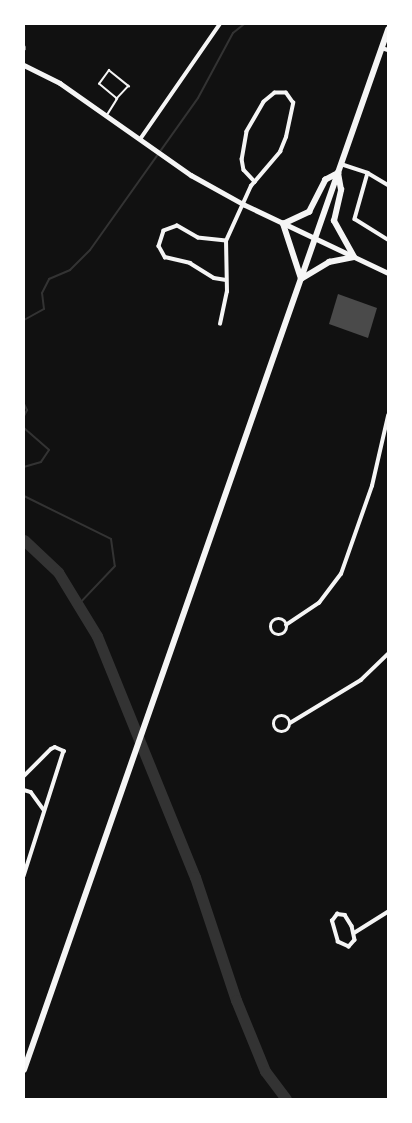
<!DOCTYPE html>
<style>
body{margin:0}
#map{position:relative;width:412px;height:1123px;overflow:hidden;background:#111;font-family:"Fira Sans",sans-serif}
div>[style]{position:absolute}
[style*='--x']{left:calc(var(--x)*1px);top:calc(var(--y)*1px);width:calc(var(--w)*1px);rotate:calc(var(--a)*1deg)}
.stream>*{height:2px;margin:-1px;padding:0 1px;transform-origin:1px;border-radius:1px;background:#333}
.river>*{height:11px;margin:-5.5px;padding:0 5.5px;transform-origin:5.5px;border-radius:5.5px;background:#333}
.building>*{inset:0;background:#4a4a4a}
.service>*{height:1.5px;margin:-0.75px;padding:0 0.75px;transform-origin:0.75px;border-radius:0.75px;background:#f5f5f5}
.minor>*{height:3.5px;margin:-1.75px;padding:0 1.75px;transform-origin:1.75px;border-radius:1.75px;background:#f5f5f5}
.minor>.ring{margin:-1.75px;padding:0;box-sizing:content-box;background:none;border:3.5px solid #f5f5f5;border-radius:50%}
.secondary>*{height:4.5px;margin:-2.25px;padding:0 2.25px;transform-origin:2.25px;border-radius:2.25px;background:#f5f5f5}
.primary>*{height:5.5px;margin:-2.75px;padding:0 2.75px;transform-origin:2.75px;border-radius:2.75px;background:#f5f5f5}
span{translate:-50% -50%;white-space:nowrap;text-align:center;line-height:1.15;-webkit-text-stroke:4px #fff;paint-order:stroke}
.frame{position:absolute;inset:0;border:25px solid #fff;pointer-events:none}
</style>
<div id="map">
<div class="stream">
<i style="--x:24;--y:320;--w:23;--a:-29"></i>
<i style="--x:44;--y:309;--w:16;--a:-97"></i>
<i style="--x:42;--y:293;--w:16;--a:-63"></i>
<i style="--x:49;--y:279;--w:23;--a:-23"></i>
<i style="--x:70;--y:270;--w:28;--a:-45"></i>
<i style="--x:90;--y:250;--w:186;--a:-54.6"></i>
<i style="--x:198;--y:98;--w:74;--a:-61.7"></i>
<i style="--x:233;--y:33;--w:14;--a:-39"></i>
<i style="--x:24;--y:404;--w:7;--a:63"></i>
<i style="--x:27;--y:410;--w:7;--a:117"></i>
<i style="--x:24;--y:428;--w:33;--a:41"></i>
<i style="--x:49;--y:450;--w:14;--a:124"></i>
<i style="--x:41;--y:462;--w:18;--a:164"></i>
<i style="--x:24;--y:496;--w:97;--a:26.3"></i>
<i style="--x:111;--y:539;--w:27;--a:82"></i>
<i style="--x:115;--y:566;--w:54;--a:133.5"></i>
</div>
<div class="river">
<i style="--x:24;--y:540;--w:47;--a:43.3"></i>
<i style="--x:58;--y:572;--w:75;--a:58.6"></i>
<i style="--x:97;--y:636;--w:260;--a:67.9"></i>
<i style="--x:195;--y:877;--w:130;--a:71.6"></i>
<i style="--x:236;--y:1000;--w:77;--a:67.8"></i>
<i style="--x:265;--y:1071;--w:35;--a:53"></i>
</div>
<div class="building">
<i style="clip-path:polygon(338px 294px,377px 308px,368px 338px,329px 324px)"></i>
</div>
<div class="service">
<i style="--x:107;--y:115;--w:19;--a:-58"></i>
<i style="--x:117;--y:99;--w:23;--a:-140"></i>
<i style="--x:99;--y:84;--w:17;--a:-54"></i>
<i style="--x:109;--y:70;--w:26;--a:39"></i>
<i style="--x:129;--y:86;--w:18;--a:133"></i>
</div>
<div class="minor">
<i style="--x:24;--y:47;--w:2;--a:90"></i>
<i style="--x:382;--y:48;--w:6;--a:18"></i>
<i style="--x:141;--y:138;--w:139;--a:-55.3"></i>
<i style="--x:341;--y:164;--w:28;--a:18"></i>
<i style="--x:368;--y:173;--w:48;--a:105.8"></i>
<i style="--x:355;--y:219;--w:39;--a:32"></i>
<i style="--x:368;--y:173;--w:23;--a:31"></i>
<i style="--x:226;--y:241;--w:28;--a:-174"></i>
<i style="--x:198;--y:238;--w:24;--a:-150"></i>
<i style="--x:177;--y:226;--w:14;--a:159"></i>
<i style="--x:164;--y:231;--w:16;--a:108"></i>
<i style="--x:159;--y:246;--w:13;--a:61"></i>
<i style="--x:165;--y:257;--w:26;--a:13"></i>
<i style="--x:190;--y:263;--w:28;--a:32"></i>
<i style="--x:214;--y:278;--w:12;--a:9"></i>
<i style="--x:220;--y:324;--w:33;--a:-78"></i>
<i style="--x:227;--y:292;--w:51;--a:-91.1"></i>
<i style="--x:226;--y:241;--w:60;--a:-65.6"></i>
<i style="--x:251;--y:186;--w:45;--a:-49.5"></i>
<i style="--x:280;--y:152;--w:16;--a:-68"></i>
<i style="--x:286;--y:137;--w:35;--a:-78"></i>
<i style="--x:293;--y:103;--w:12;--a:-125"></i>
<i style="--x:286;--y:93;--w:11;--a:180"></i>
<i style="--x:275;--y:93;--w:14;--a:141"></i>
<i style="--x:264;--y:102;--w:34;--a:120"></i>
<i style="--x:247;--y:132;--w:27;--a:100"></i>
<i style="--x:242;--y:159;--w:11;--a:80"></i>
<i style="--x:244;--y:170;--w:16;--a:47"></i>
<i class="ring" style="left:271px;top:619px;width:12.5px;height:12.5px"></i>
<i style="--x:286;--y:625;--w:40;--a:-34"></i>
<i style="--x:319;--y:603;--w:36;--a:-53"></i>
<i style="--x:341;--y:574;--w:93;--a:-70.6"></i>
<i style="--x:372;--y:486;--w:72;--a:-77.1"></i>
<i class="ring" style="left:274px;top:716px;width:12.5px;height:12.5px"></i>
<i style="--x:290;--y:723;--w:83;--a:-31.2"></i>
<i style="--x:361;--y:680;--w:37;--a:-44"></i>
<i style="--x:24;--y:776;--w:38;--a:-45"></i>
<i style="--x:51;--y:749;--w:4;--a:-27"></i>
<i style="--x:55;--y:747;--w:10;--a:24"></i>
<i style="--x:64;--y:751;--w:131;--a:107.7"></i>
<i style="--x:24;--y:790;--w:7;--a:16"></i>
<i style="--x:31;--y:792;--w:22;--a:54"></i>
<i style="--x:337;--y:914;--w:8;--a:7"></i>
<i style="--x:345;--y:915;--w:13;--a:58"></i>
<i style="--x:352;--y:926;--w:14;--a:78"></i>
<i style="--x:355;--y:940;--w:9;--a:131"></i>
<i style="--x:349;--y:947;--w:12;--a:-156"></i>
<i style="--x:338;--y:942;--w:22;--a:-106"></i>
<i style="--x:332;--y:921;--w:9;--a:-54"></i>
<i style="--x:354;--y:933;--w:40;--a:-32"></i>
</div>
<div class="secondary">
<i style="--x:24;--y:65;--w:40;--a:26.6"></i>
<i style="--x:60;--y:83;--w:160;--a:35.1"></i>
<i style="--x:191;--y:175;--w:60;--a:29.1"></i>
<i style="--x:243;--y:204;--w:161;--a:25.4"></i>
</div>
<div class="primary">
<i style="--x:301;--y:279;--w:33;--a:-31"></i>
<i style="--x:329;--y:262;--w:25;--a:-11"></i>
<i style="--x:354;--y:257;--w:41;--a:-119.1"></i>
<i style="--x:334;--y:221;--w:32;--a:-77"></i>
<i style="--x:341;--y:190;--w:17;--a:-100"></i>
<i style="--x:301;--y:279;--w:58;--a:-108.1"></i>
<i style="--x:283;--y:224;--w:29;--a:-25"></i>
<i style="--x:309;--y:212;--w:36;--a:-63"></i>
<i style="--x:325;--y:180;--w:15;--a:-28"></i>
<i style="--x:24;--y:1070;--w:1102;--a:-70.71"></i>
</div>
<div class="frame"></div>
</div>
